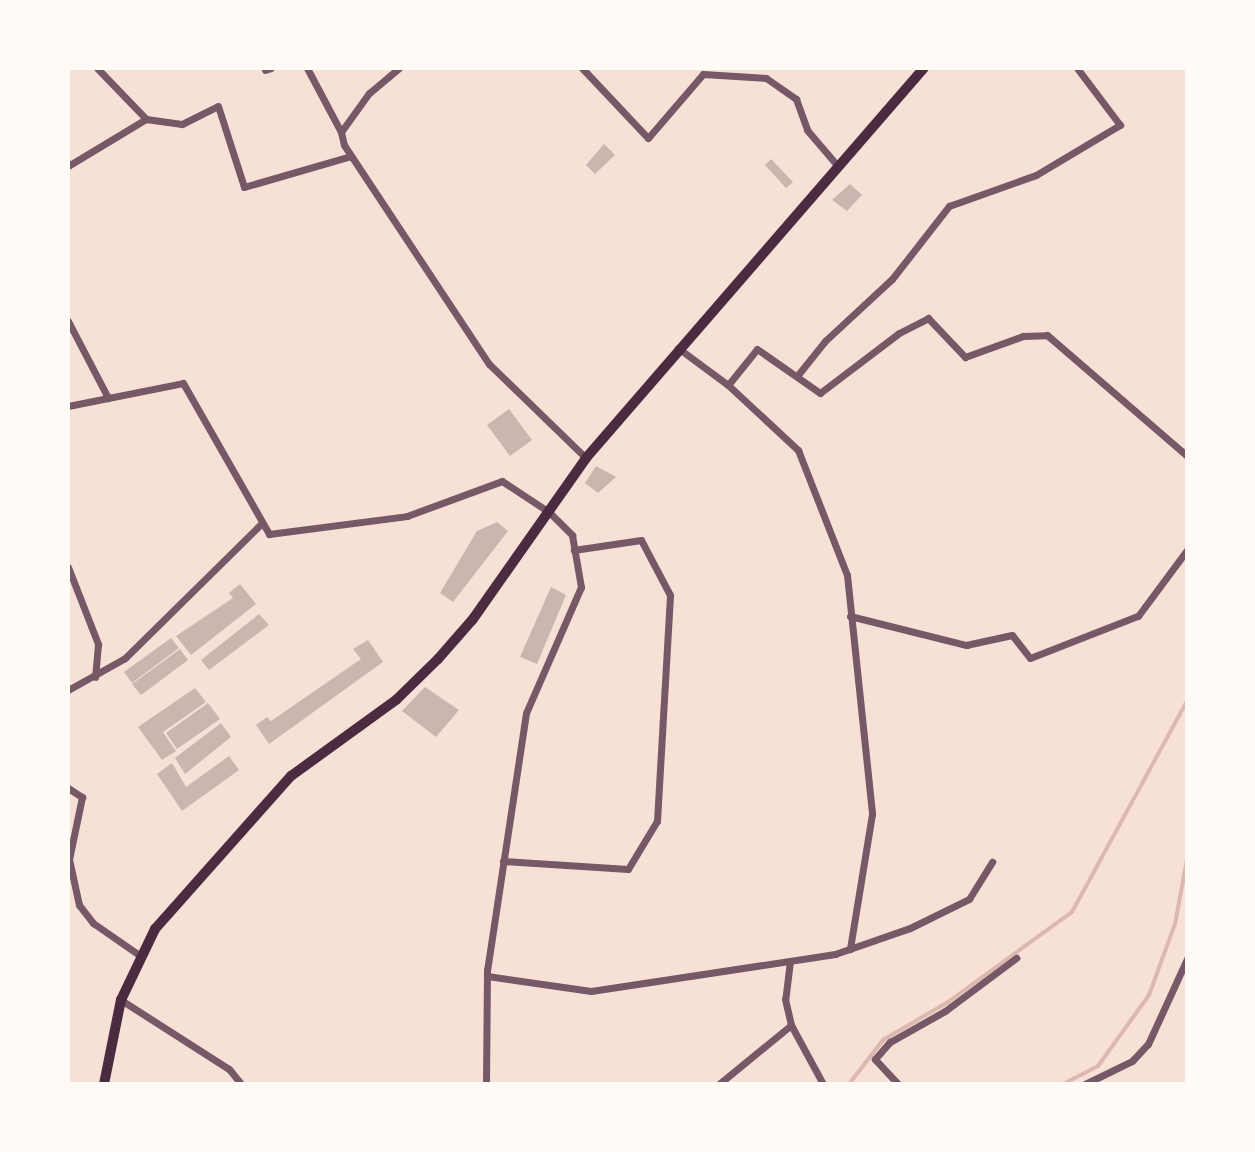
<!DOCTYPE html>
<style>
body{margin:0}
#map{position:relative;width:1255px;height:1152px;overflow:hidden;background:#f7e1d7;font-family:Montserrat,sans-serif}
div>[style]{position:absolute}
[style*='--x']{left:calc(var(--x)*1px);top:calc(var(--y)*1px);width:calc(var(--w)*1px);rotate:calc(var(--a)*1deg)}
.stream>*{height:4px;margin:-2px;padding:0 2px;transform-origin:2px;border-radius:2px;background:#dcb8b0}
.building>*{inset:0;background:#ccb4b1}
.minor>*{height:7px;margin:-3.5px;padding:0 3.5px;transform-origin:3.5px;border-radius:3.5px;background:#755966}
.secondary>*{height:10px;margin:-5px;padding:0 5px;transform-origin:5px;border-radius:5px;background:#4a2c40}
span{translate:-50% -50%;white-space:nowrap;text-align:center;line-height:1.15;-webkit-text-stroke:7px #fffaf5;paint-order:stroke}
.frame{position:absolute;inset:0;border:70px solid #fffaf5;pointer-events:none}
</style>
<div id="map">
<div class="stream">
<i style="--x:849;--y:1084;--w:56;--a:-52.3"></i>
<i style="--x:883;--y:1040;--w:75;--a:-30.3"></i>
<i style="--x:948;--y:1002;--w:153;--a:-36"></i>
<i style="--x:1072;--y:912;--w:240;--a:-61.4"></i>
<i style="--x:1063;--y:1084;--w:39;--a:-27"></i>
<i style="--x:1098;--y:1066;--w:87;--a:-54.3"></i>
<i style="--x:1149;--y:995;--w:76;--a:-69.9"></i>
<i style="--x:1175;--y:924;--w:66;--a:-79.5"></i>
</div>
<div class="building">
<i style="clip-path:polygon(604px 144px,615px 155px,595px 174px,586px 165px)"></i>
<i style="clip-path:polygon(771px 159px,793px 182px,786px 188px,765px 165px)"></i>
<i style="clip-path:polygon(850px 184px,862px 195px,847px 211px,832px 200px)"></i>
<i style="clip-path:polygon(509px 409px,532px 440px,510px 456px,487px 425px)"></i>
<i style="clip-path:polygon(596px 466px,616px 477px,598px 493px,585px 483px)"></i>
<i style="clip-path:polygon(497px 522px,508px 531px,453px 602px,440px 593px,477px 531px)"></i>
<i style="clip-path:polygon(240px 584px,256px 604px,191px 655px,176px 636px,233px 598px,229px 593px)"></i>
<i style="clip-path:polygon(551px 587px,566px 595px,537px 664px,520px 657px)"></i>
<i style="clip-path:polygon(259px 614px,269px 625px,209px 670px,201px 660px)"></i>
<i style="clip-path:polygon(171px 638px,179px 648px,132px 683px,124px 672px)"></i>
<i style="clip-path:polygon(368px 640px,383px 662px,269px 744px,256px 725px,267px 717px,271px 721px,361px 659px,353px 649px)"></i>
<i style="clip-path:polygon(180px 649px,188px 660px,141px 695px,132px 684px)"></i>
<i style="clip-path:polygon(425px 687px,459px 710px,436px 737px,402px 711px)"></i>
<i style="clip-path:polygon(195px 688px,206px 702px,163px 732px,176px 751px,162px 760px,138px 727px)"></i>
<i style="clip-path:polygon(208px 703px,220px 719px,177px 749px,166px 733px)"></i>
<i style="clip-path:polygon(221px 723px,231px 737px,185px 774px,175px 758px)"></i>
<i style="clip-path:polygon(229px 756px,239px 770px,182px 811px,157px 774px,172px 763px,186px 787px)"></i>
</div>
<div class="minor">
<i style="--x:97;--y:68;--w:71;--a:46.1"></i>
<i style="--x:307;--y:68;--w:72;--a:62"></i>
<i style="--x:399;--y:68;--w:39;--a:140"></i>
<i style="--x:369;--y:93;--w:48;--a:125.7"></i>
<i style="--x:341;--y:132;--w:13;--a:77"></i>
<i style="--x:344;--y:145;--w:263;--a:56.5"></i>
<i style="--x:489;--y:364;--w:135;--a:44.1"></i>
<i style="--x:582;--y:68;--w:96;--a:46.7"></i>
<i style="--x:648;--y:138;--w:84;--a:-49.3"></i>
<i style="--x:703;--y:74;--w:63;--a:3.6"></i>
<i style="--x:766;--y:78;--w:37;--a:35"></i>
<i style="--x:796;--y:99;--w:33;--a:70"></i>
<i style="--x:807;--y:130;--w:46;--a:49.4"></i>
<i style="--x:265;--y:70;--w:6;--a:-18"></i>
<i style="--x:68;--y:166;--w:91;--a:-31.1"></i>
<i style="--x:146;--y:119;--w:36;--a:8"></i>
<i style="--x:182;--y:124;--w:40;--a:-26.6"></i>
<i style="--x:218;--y:106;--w:85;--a:72.2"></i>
<i style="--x:244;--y:187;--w:111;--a:-16.2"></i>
<i style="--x:68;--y:321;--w:87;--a:62.5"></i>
<i style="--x:678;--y:348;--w:62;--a:36.5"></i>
<i style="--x:728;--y:385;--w:96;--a:42.9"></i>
<i style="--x:798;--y:450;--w:134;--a:68.6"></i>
<i style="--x:847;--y:575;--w:240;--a:84"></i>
<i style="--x:872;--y:814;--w:137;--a:99.3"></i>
<i style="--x:797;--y:376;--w:45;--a:-51.3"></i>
<i style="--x:825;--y:341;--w:91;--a:-42.8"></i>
<i style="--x:892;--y:279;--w:93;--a:-52"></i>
<i style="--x:949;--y:206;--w:92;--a:-19.6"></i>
<i style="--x:1036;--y:175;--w:98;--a:-30.8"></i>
<i style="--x:1120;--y:125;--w:71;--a:-127"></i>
<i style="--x:728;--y:385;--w:46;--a:-51.1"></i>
<i style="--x:757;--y:349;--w:77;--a:34.9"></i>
<i style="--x:820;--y:393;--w:99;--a:-37.2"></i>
<i style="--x:899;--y:333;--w:33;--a:-27"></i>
<i style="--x:928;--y:318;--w:54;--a:46.5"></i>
<i style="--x:965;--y:357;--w:62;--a:-19.9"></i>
<i style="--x:1023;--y:336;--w:24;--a:-2"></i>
<i style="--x:1047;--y:335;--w:185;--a:40.8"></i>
<i style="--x:68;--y:406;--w:117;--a:-11.3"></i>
<i style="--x:183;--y:383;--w:174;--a:60.3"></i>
<i style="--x:269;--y:534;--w:139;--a:-7.4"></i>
<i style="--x:407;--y:516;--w:101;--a:-20.2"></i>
<i style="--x:502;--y:481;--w:56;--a:33.4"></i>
<i style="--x:549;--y:512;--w:33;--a:45"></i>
<i style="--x:572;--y:535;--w:53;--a:80.2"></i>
<i style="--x:581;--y:587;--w:137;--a:113.6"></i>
<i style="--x:526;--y:713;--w:260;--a:98.6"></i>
<i style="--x:487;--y:970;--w:114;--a:90.5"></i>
<i style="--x:68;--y:567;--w:83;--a:68.7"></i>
<i style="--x:98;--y:644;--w:33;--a:95"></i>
<i style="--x:850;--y:616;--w:120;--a:14"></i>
<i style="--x:966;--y:645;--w:47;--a:-12.3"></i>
<i style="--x:1012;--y:635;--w:29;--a:52"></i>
<i style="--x:1030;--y:658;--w:116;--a:-21.3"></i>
<i style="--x:1138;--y:616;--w:82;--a:-53.4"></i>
<i style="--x:68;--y:690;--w:65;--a:-29.3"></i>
<i style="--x:125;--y:658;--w:192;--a:-44.6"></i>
<i style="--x:68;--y:788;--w:17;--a:33"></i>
<i style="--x:82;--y:797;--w:63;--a:101.8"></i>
<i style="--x:69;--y:859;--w:47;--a:77.7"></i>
<i style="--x:79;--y:905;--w:23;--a:52"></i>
<i style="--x:93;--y:923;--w:56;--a:34.8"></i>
<i style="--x:503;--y:861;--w:125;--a:3.7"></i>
<i style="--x:628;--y:869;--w:56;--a:-58.9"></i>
<i style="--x:657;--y:821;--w:226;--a:-86.7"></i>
<i style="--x:670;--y:595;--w:62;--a:-117.8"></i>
<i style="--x:641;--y:540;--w:68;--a:171.5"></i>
<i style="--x:790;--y:961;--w:38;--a:97"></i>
<i style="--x:785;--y:999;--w:27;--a:77"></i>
<i style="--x:791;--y:1025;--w:67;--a:61.5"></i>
<i style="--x:487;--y:976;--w:105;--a:8.2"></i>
<i style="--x:591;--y:991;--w:247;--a:-8.6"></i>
<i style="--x:835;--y:954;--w:79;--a:-19.1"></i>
<i style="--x:910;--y:928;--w:66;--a:-26.2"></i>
<i style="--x:969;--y:899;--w:44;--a:-58.1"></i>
<i style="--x:121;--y:1000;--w:128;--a:32.6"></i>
<i style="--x:229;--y:1069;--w:19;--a:51"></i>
<i style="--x:719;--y:1084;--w:93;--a:-39.3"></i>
<i style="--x:898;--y:1084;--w:34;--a:-133"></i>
<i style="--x:875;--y:1059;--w:23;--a:-49"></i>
<i style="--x:890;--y:1042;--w:63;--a:-29.4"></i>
<i style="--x:945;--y:1011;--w:89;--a:-36.7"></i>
<i style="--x:1085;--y:1084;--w:52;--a:-26.1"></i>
<i style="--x:1132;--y:1061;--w:23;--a:-47"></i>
<i style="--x:1148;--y:1044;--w:94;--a:-65.4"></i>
</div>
<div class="secondary">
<i style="--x:104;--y:1084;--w:86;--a:-78.6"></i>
<i style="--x:121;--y:1000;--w:79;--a:-64.4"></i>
<i style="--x:155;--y:929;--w:205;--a:-48.4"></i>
<i style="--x:291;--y:776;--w:130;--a:-35.9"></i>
<i style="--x:396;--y:700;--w:59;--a:-44.3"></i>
<i style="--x:438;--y:659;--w:53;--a:-48.8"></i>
<i style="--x:473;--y:619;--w:197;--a:-54.9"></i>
<i style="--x:586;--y:458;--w:516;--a:-49.09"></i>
</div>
<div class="frame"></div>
</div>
